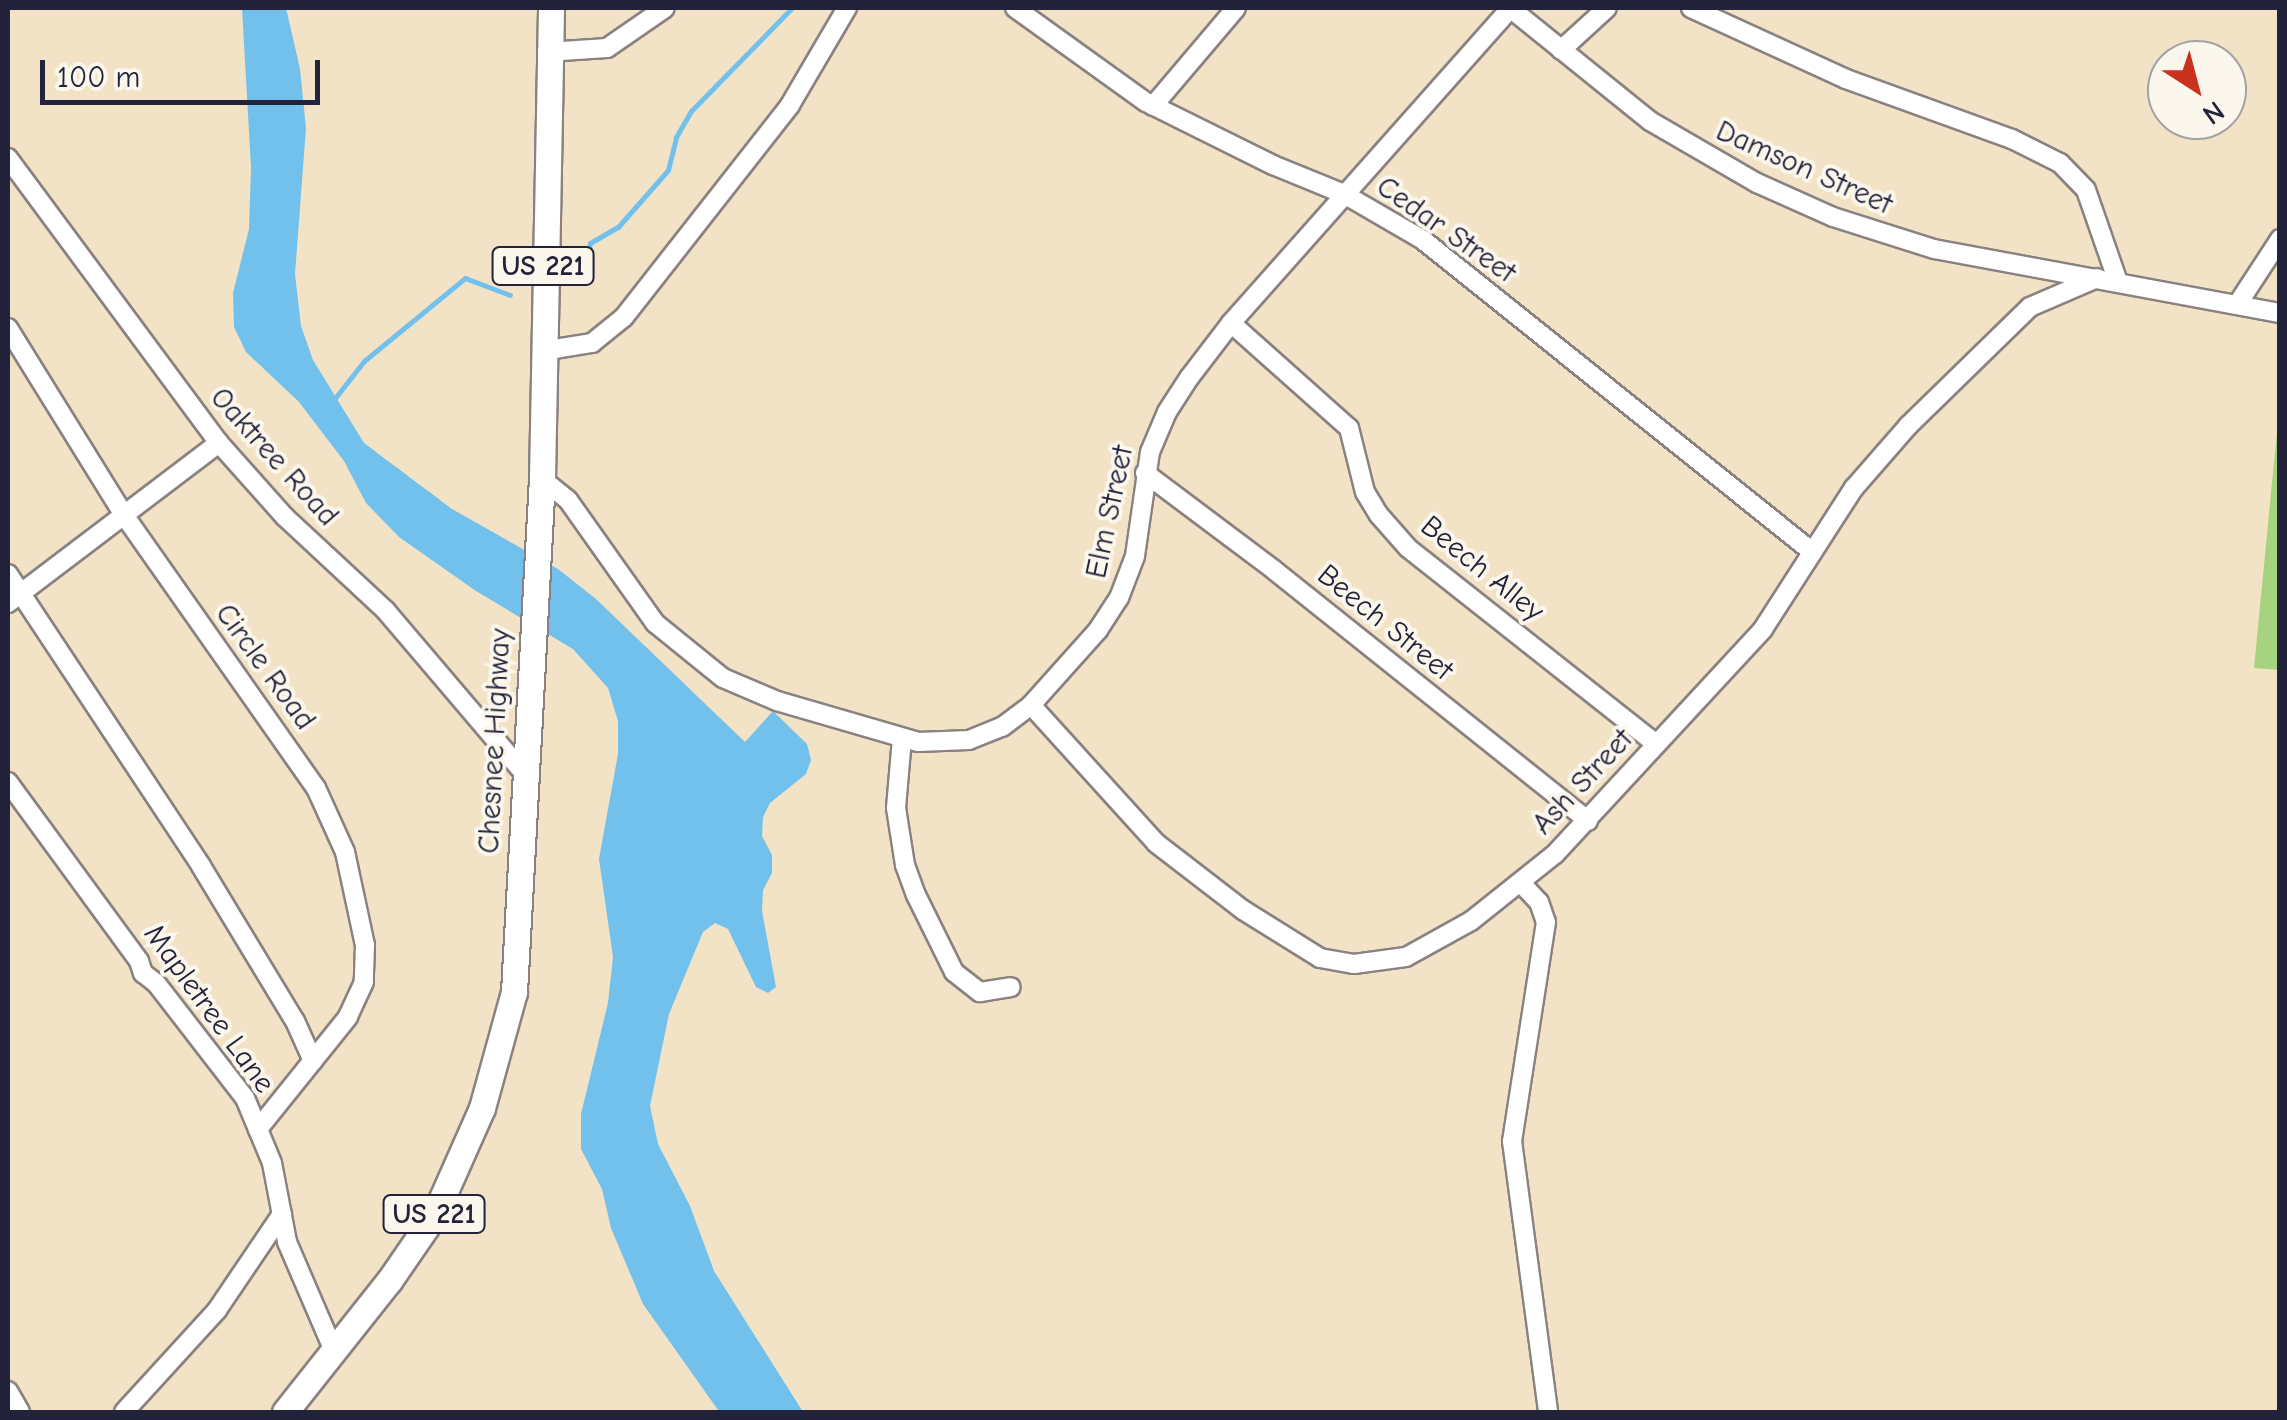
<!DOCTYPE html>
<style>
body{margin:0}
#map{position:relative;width:2287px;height:1420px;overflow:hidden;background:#f2e2c6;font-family:"Comic Neue",sans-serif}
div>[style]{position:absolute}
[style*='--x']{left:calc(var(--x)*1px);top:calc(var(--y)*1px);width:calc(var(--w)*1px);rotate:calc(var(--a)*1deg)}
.green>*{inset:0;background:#a6d380}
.water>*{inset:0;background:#72c1ed}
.stream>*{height:5px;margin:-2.5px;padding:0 2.5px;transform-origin:2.5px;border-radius:2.5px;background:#72c1ed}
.roads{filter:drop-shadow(2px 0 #8a8280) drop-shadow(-2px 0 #8a8280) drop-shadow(0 2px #8a8280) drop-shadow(0 -2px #8a8280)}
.street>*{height:18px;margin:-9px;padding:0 9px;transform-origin:9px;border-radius:9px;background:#fff}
.primary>*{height:25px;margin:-12.5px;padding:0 12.5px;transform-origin:12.5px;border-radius:12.5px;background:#fff}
span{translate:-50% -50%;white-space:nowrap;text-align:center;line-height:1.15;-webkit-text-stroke:8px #fbf7ec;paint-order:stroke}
.shield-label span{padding:2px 8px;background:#fbf7ec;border:2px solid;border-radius:8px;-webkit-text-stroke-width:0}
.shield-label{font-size:28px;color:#22223b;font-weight:700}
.street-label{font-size:30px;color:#22223b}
.frame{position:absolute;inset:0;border:10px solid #22223b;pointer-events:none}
.north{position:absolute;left:2147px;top:40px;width:100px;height:100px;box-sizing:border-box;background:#fbf7ec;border:2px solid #a4a2a5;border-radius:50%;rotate:144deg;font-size:28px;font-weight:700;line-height:40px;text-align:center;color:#22223b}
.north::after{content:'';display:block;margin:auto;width:35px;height:45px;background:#c8321e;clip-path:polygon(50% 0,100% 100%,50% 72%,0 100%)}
.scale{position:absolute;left:40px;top:60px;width:280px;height:45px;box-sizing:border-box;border:5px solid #22223b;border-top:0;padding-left:12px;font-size:30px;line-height:35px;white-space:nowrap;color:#22223b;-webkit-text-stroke:8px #fbf7ec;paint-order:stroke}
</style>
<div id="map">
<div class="green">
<i style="clip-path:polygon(2279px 411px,2280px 670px,2279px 670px,2254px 668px)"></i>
</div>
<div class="water">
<i style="clip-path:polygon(242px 8px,286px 8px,300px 69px,306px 128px,295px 274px,301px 326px,313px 360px,364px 443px,452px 509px,558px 569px,596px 599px,745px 742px,773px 711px,807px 744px,811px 760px,806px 774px,770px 803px,763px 817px,762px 836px,772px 855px,772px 873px,763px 890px,762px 911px,776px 987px,768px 993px,756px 987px,728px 929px,715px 923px,703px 932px,669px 1014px,650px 1106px,658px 1144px,690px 1206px,714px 1271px,803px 1412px,718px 1410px,643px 1304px,611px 1228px,602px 1189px,581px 1149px,581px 1114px,608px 1003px,613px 957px,599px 859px,618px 754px,618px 721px,608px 688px,573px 649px,476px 591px,399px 537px,366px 503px,344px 461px,299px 402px,246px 352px,234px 327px,233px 293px,249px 229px,251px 168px)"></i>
</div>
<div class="stream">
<i style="--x:586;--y:262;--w:19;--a:-78"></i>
<i style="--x:590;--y:243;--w:32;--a:-30"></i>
<i style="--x:618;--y:227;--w:76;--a:-48.7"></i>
<i style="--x:668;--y:170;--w:34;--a:-76"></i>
<i style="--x:676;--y:137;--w:30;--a:-60"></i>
<i style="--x:691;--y:111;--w:144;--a:-45.6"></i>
<i style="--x:332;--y:402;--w:52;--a:-52"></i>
<i style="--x:364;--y:361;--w:131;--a:-39.4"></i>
<i style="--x:465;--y:278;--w:48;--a:20.7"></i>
</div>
<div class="roads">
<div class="street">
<i style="--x:1015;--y:8;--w:161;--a:35.7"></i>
<i style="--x:1146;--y:102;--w:142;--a:26.4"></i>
<i style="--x:1273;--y:165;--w:77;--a:22.2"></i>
<i style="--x:1344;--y:194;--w:91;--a:30.2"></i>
<i style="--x:1423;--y:240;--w:499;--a:38.7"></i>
<i style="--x:1510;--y:8;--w:180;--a:38.9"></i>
<i style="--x:1650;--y:121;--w:124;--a:30.1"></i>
<i style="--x:1757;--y:183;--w:83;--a:24.1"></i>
<i style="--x:1833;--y:217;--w:106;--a:17.6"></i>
<i style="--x:1934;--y:249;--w:352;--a:10.5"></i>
<i style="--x:1691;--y:8;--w:170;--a:24.6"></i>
<i style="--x:1846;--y:79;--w:177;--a:19.9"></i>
<i style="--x:2012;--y:139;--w:54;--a:26.6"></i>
<i style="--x:2060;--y:163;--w:37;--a:46"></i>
<i style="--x:2086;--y:190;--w:97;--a:70.8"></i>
<i style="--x:1561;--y:50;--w:62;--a:-42.4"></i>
<i style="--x:547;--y:52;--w:60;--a:-3.8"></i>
<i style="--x:607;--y:48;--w:70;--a:-34.6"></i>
<i style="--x:1153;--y:106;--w:128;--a:-49.7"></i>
<i style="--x:8;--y:158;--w:355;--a:53.5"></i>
<i style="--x:219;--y:443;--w:99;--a:48.3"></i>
<i style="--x:285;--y:517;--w:138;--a:42.9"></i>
<i style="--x:386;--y:611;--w:213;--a:49.6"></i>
<i style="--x:2237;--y:305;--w:79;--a:-56.9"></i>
<i style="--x:1231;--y:323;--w:158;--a:41.7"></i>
<i style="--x:1349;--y:428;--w:66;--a:76"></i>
<i style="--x:1365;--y:492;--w:27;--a:59"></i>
<i style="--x:1379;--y:515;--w:44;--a:48.7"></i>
<i style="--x:1408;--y:548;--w:316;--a:38.3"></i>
<i style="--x:8;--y:328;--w:220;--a:58.2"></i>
<i style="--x:124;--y:515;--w:334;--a:54.9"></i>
<i style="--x:316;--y:788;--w:70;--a:65.6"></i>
<i style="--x:345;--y:852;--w:95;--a:77.9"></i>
<i style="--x:365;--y:945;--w:37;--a:92"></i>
<i style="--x:364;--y:982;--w:38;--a:115"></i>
<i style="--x:348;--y:1017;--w:144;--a:128.8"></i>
<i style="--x:542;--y:351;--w:51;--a:-9.1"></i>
<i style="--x:592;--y:343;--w:41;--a:-39.1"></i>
<i style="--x:624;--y:317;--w:269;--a:-51.9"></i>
<i style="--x:790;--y:105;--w:113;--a:-59.6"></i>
<i style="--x:1145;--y:473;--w:161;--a:36.9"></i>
<i style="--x:1274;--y:570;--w:402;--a:38.6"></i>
<i style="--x:542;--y:479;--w:33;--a:39"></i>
<i style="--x:568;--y:500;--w:151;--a:54.7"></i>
<i style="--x:655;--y:623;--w:87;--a:39"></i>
<i style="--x:723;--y:678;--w:59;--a:23.1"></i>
<i style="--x:777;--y:701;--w:147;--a:16.2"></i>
<i style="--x:918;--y:742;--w:51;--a:-2.2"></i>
<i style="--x:969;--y:740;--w:35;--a:-22"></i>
<i style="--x:1002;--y:727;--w:36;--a:-37"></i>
<i style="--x:1031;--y:705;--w:101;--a:-48.2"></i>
<i style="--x:1098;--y:630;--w:38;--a:-57"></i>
<i style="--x:1119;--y:598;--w:45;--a:-69.1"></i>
<i style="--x:1135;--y:556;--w:105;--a:-81.8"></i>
<i style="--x:1150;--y:452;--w:43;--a:-67"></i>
<i style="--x:1167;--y:412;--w:40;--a:-57.1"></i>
<i style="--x:1189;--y:378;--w:69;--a:-52.6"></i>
<i style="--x:1231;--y:323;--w:421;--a:-48.4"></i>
<i style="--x:8;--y:574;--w:350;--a:56.5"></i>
<i style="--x:201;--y:866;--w:181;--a:58.8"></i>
<i style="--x:295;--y:1021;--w:44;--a:65.8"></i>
<i style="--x:8;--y:603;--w:265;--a:-37.2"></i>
<i style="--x:1031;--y:705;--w:186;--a:47.8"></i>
<i style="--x:1156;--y:843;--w:110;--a:37.6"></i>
<i style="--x:1243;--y:910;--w:91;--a:31.9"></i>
<i style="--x:1320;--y:958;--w:35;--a:10"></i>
<i style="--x:1354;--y:964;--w:52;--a:-7.7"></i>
<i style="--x:1406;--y:957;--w:74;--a:-29"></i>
<i style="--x:1471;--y:921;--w:107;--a:-38.6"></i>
<i style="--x:1555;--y:854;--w:306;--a:-47.2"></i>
<i style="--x:1763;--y:629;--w:168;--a:-57.2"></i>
<i style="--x:1854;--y:488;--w:82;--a:-48.9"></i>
<i style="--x:1908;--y:426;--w:170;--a:-44.3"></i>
<i style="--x:2030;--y:307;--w:73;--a:-23.4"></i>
<i style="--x:902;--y:738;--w:70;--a:94.9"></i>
<i style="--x:896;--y:808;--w:58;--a:81"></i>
<i style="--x:905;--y:865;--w:32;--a:70"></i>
<i style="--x:916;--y:895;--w:86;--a:63.7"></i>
<i style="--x:954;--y:972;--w:33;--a:38"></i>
<i style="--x:980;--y:992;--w:31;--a:-9"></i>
<i style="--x:8;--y:782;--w:222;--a:53.8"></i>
<i style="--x:139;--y:961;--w:13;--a:72"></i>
<i style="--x:143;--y:973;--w:16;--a:38"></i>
<i style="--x:156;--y:983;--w:145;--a:52.3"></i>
<i style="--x:245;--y:1098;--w:70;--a:67.4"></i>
<i style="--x:272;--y:1163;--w:80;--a:79.2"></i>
<i style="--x:287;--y:1242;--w:119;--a:66.7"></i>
<i style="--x:1522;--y:884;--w:25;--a:47"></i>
<i style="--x:1539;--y:902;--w:21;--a:71"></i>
<i style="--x:1546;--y:922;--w:222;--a:98.8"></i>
<i style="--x:1512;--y:1141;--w:273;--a:82.4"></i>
<i style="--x:8;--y:1391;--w:24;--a:60"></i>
<i style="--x:124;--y:1412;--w:138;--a:-47.6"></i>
<i style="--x:217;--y:1310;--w:116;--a:-55.9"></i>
</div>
<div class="primary">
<i style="--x:285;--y:1412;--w:167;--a:-51.6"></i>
<i style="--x:389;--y:1281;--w:81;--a:-55.5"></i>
<i style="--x:435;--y:1214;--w:116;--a:-66.1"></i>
<i style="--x:482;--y:1108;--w:120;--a:-74.6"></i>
<i style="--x:514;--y:992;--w:514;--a:-86.88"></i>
<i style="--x:542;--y:479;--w:471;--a:-88.9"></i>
</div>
</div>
<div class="shield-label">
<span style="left:543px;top:266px">US 221</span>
<span style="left:434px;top:1214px">US 221</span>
</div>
<div class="street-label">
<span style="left:1804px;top:168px;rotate:24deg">Damson Street</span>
<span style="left:1446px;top:230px;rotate:35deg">Cedar Street</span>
<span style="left:274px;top:457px;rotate:48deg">Oaktree Road</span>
<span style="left:1110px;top:512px;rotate:-78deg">Elm Street</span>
<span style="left:1482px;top:569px;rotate:39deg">Beech Alley</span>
<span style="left:1385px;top:623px;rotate:39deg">Beech Street</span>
<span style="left:265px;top:667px;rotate:54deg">Circle Road</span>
<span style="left:495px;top:741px;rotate:-87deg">Chesnee Highway</span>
<span style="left:1583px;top:782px;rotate:-47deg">Ash Street</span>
<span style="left:209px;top:1009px;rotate:54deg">Mapletree Lane</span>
</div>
<div class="frame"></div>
<div class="north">N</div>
<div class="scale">100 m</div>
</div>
